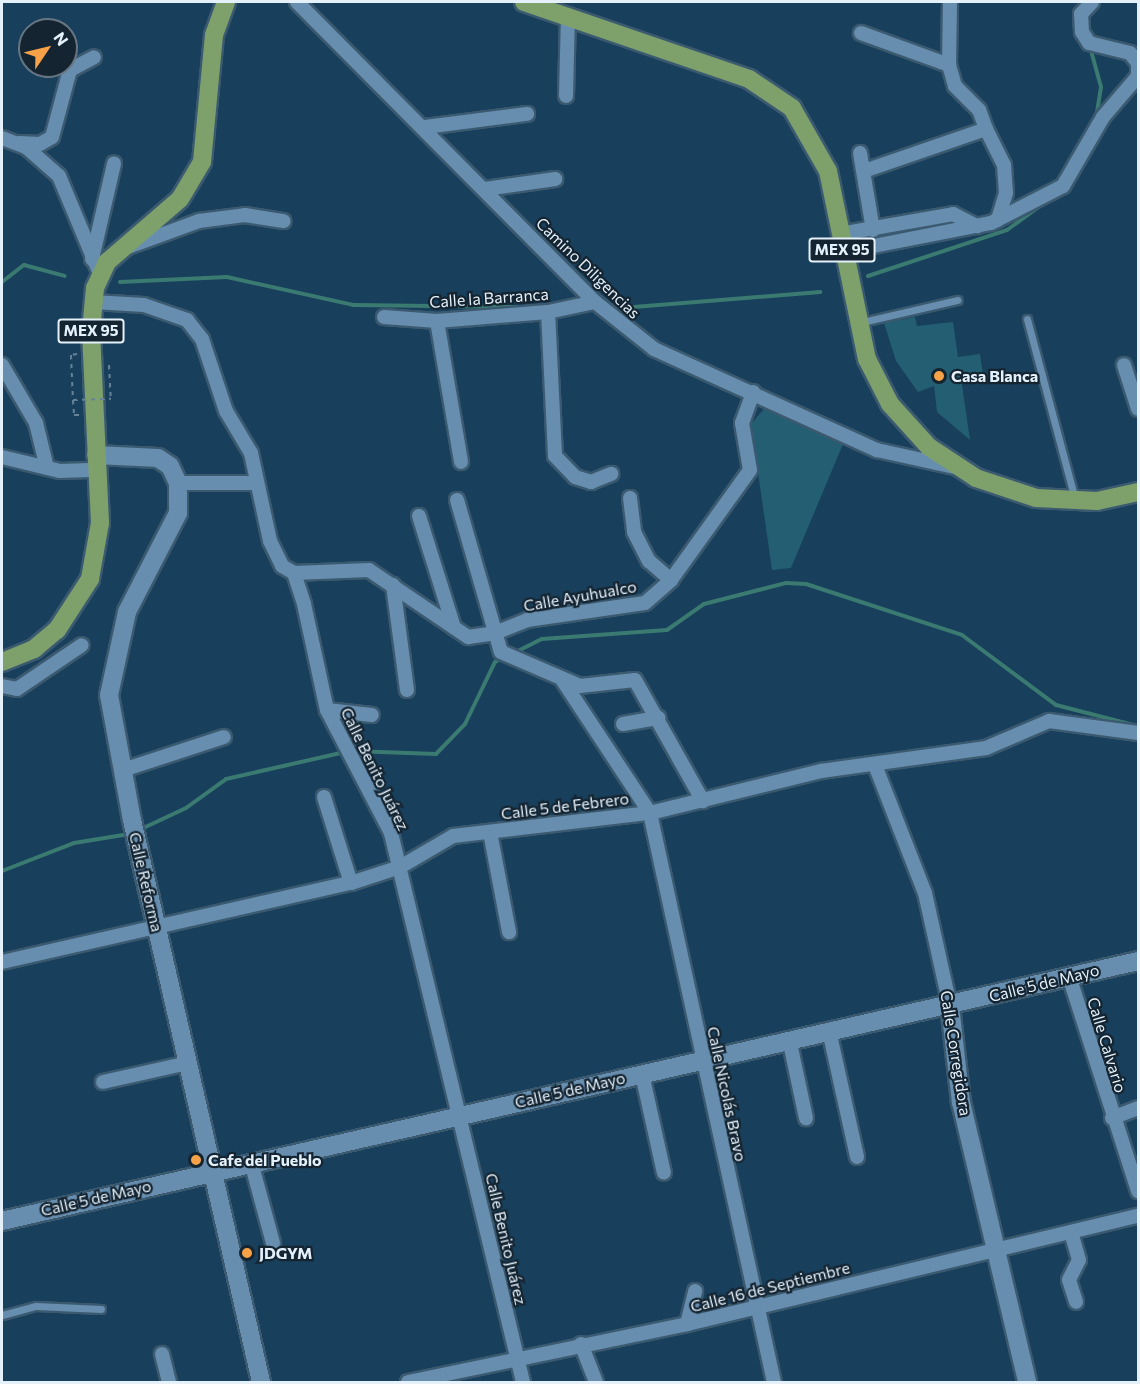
<!DOCTYPE html>
<meta charset="utf-8">
<style>
body{margin:0}
#map{position:relative;width:1140px;height:1384px;overflow:hidden;background:#183f5b;font-family:Commissioner,sans-serif}
div>[style]{position:absolute}
[style*='--x']{left:calc(var(--x)*1px);top:calc(var(--y)*1px);width:calc(var(--w)*1px);rotate:calc(var(--a)*1deg)}
.stream>*{height:4px;margin:-2px;padding:0 2px;transform-origin:2px;border-radius:2px;background:#3a7a71}
.building>*{inset:0;background:#245e72}
.path>*{height:2px;margin-top:-1px;transform-origin:0;background:repeating-linear-gradient(90deg,#668398 0 4.5px,transparent 0 9px)}
.roads{filter:drop-shadow(2px 0 #3b5a70) drop-shadow(-2px 0 #3b5a70) drop-shadow(0 2px #3b5a70) drop-shadow(0 -2px #3b5a70)}
.lane>*{height:7px;margin:-3.5px;padding:0 3.5px;transform-origin:3.5px;border-radius:3.5px;background:#678eaf}
.street>*{height:14px;margin:-7px;padding:0 7px;transform-origin:7px;border-radius:7px;background:#678eaf}
.secondary>*{height:18px;margin:-9px;padding:0 9px;transform-origin:9px;border-radius:9px;background:#678eaf}
.primary>*{height:18px;margin:-9px;padding:0 9px;transform-origin:9px;border-radius:9px;background:#7ea16c}
.path-bridge>*{height:2px;margin-top:-1px;transform-origin:0;background:repeating-linear-gradient(90deg,#668398 0 4.5px,transparent 0 9px)}
.dots>*{width:16px;height:16px;translate:-50% -50%;box-sizing:border-box;border:3px solid #142431;border-radius:50%}
span{translate:-50% -50%;white-space:nowrap;text-align:center;line-height:1.15;-webkit-text-stroke:4.5px #142431;paint-order:stroke}
.shield-label span{padding:2px 4px;background:#142431;border:2px solid;border-radius:4px;-webkit-text-stroke-width:0}
.shield-label{font-size:15px;color:#e4f1fb;font-weight:700}
.street-label{font-size:16px;color:#e4f1fb}
.poi-label{font-size:16px;color:#e4f1fb;font-weight:700}
.left{translate:0 -50%;text-align:left}
.frame{position:absolute;inset:0;border:3px solid #e4f1fb;pointer-events:none}
.north{position:absolute;left:18px;top:18px;width:60px;height:60px;box-sizing:border-box;background:#142431;border:2px solid #677682;border-radius:50%;rotate:55deg;font-size:16px;font-weight:700;line-height:24px;text-align:center;color:#e4f1fb}
.north::after{content:'';display:block;margin:auto;width:21px;height:27px;background:#f7a248;clip-path:polygon(50% 0,100% 100%,50% 72%,0 100%)}
</style>
<div id="map">
<div class="stream">
<i style="--x:1090;--y:47;--w:41;--a:74.6"></i>
<i style="--x:1101;--y:87;--w:31;--a:99"></i>
<i style="--x:868;--y:276;--w:146;--a:-18.3"></i>
<i style="--x:1007;--y:230;--w:46;--a:-36.1"></i>
<i style="--x:2;--y:282;--w:28;--a:-38"></i>
<i style="--x:24;--y:265;--w:42;--a:15"></i>
<i style="--x:120;--y:282;--w:107;--a:-2.7"></i>
<i style="--x:227;--y:277;--w:129;--a:12.5"></i>
<i style="--x:353;--y:305;--w:171;--a:0.7"></i>
<i style="--x:609;--y:309;--w:212;--a:-4.6"></i>
<i style="--x:514;--y:653;--w:31;--a:-27"></i>
<i style="--x:542;--y:639;--w:125;--a:-4.1"></i>
<i style="--x:667;--y:630;--w:45;--a:-35.1"></i>
<i style="--x:704;--y:604;--w:85;--a:-14.4"></i>
<i style="--x:786;--y:583;--w:20;--a:3"></i>
<i style="--x:806;--y:584;--w:164;--a:18.1"></i>
<i style="--x:962;--y:635;--w:117;--a:36.7"></i>
<i style="--x:1056;--y:705;--w:85;--a:14.4"></i>
<i style="--x:352;--y:751;--w:84;--a:2"></i>
<i style="--x:436;--y:754;--w:42;--a:-46"></i>
<i style="--x:465;--y:724;--w:69;--a:-64.2"></i>
<i style="--x:495;--y:662;--w:11;--a:-27"></i>
<i style="--x:139;--y:830;--w:52;--a:-25.1"></i>
<i style="--x:186;--y:808;--w:49;--a:-35.9"></i>
<i style="--x:226;--y:779;--w:122;--a:-12.8"></i>
<i style="--x:2;--y:871;--w:77;--a:-21.3"></i>
<i style="--x:74;--y:843;--w:56;--a:-9.3"></i>
</div>
<div class="building">
<i style="clip-path:polygon(915px 317px,917px 326px,953px 322px,958px 357px,980px 354px,983px 374px,961px 378px,970px 440px,937px 412px,934px 386px,918px 392px,896px 361px,884px 323px)"></i>
<i style="clip-path:polygon(764px 409px,843px 444px,791px 568px,772px 570px,751px 424px)"></i>
</div>
<div class="path">
<i style="--x:77;--y:354;--w:6;--a:171"></i>
<i style="--x:71;--y:355;--w:45;--a:87.5"></i>
<i style="--x:73;--y:400;--w:15;--a:86"></i>
<i style="--x:74;--y:415;--w:6;--a:0"></i>
<i style="--x:109;--y:365;--w:34;--a:87"></i>
</div>
<div class="roads">
<div class="lane">
<i style="--x:1027;--y:319;--w:186;--a:75.1"></i>
<i style="--x:862;--y:322;--w:98;--a:-13"></i>
<i style="--x:2;--y:1315;--w:35;--a:-15"></i>
<i style="--x:36;--y:1306;--w:65;--a:2.6"></i>
</div>
<div class="street">
<i style="--x:297;--y:2;--w:423;--a:45.2"></i>
<i style="--x:595;--y:302;--w:75;--a:38.5"></i>
<i style="--x:654;--y:349;--w:245;--a:24.4"></i>
<i style="--x:877;--y:450;--w:79;--a:12.4"></i>
<i style="--x:861;--y:33;--w:94;--a:20"></i>
<i style="--x:566;--y:96;--w:81;--a:-88.6"></i>
<i style="--x:425;--y:127;--w:103;--a:-7.3"></i>
<i style="--x:986;--y:129;--w:40;--a:63.4"></i>
<i style="--x:1004;--y:165;--w:28;--a:86"></i>
<i style="--x:1006;--y:193;--w:28;--a:107"></i>
<i style="--x:2;--y:138;--w:26;--a:21"></i>
<i style="--x:26;--y:147;--w:44;--a:41.3"></i>
<i style="--x:59;--y:176;--w:106;--a:67.3"></i>
<i style="--x:19;--y:143;--w:21;--a:3"></i>
<i style="--x:40;--y:144;--w:14;--a:-30"></i>
<i style="--x:52;--y:137;--w:69;--a:-75"></i>
<i style="--x:70;--y:70;--w:27;--a:-28"></i>
<i style="--x:860;--y:153;--w:78;--a:80.4"></i>
<i style="--x:864;--y:171;--w:129;--a:-19"></i>
<i style="--x:986;--y:129;--w:20;--a:-110"></i>
<i style="--x:979;--y:110;--w:34;--a:-135"></i>
<i style="--x:955;--y:86;--w:22;--a:-106"></i>
<i style="--x:949;--y:65;--w:63;--a:-89.1"></i>
<i style="--x:485;--y:189;--w:71;--a:-8.1"></i>
<i style="--x:840;--y:234;--w:115;--a:-10"></i>
<i style="--x:953;--y:214;--w:27;--a:27"></i>
<i style="--x:128;--y:247;--w:76;--a:-20.1"></i>
<i style="--x:199;--y:221;--w:46;--a:-7.4"></i>
<i style="--x:245;--y:215;--w:39;--a:9"></i>
<i style="--x:843;--y:252;--w:151;--a:-11.1"></i>
<i style="--x:991;--y:223;--w:81;--a:-27.2"></i>
<i style="--x:1063;--y:186;--w:80;--a:-59.9"></i>
<i style="--x:1103;--y:117;--w:54;--a:-49.5"></i>
<i style="--x:1138;--y:76;--w:13;--a:-90"></i>
<i style="--x:1138;--y:63;--w:13;--a:-129"></i>
<i style="--x:1130;--y:53;--w:42;--a:-166.3"></i>
<i style="--x:1089;--y:43;--w:13;--a:-122"></i>
<i style="--x:1082;--y:32;--w:18;--a:-93"></i>
<i style="--x:1081;--y:14;--w:16;--a:-47"></i>
<i style="--x:92;--y:259;--w:98;--a:-77"></i>
<i style="--x:93;--y:302;--w:51;--a:3.4"></i>
<i style="--x:144;--y:305;--w:46;--a:19.2"></i>
<i style="--x:187;--y:320;--w:24;--a:52"></i>
<i style="--x:202;--y:339;--w:76;--a:71.6"></i>
<i style="--x:226;--y:411;--w:49;--a:59.2"></i>
<i style="--x:251;--y:453;--w:90;--a:77.8"></i>
<i style="--x:270;--y:541;--w:28;--a:64"></i>
<i style="--x:282;--y:566;--w:14;--a:30"></i>
<i style="--x:294;--y:573;--w:33;--a:72"></i>
<i style="--x:304;--y:604;--w:108;--a:77.8"></i>
<i style="--x:327;--y:710;--w:139;--a:62.5"></i>
<i style="--x:391;--y:833;--w:565;--a:76.48"></i>
<i style="--x:548;--y:312;--w:144;--a:87.2"></i>
<i style="--x:555;--y:456;--w:29;--a:46"></i>
<i style="--x:575;--y:477;--w:17;--a:17"></i>
<i style="--x:591;--y:482;--w:22;--a:-22"></i>
<i style="--x:384;--y:317;--w:53;--a:4.3"></i>
<i style="--x:437;--y:321;--w:111;--a:-4.6"></i>
<i style="--x:548;--y:312;--w:48;--a:-12"></i>
<i style="--x:437;--y:321;--w:143;--a:80.3"></i>
<i style="--x:2;--y:365;--w:67;--a:59.6"></i>
<i style="--x:36;--y:423;--w:46;--a:76.3"></i>
<i style="--x:1124;--y:365;--w:46;--a:72.3"></i>
<i style="--x:2;--y:457;--w:60;--a:13.6"></i>
<i style="--x:60;--y:471;--w:37;--a:-2"></i>
<i style="--x:178;--y:483;--w:77;--a:0"></i>
<i style="--x:630;--y:498;--w:34;--a:83"></i>
<i style="--x:634;--y:532;--w:33;--a:63"></i>
<i style="--x:649;--y:561;--w:29;--a:41"></i>
<i style="--x:457;--y:500;--w:158;--a:73.9"></i>
<i style="--x:501;--y:652;--w:86;--a:23.3"></i>
<i style="--x:580;--y:686;--w:55;--a:-6.2"></i>
<i style="--x:635;--y:680;--w:139;--a:60.7"></i>
<i style="--x:419;--y:516;--w:117;--a:72.6"></i>
<i style="--x:294;--y:573;--w:75;--a:-2.3"></i>
<i style="--x:369;--y:570;--w:120;--a:34.1"></i>
<i style="--x:468;--y:637;--w:27;--a:-8"></i>
<i style="--x:495;--y:633;--w:35;--a:-22"></i>
<i style="--x:527;--y:620;--w:119;--a:-8.2"></i>
<i style="--x:645;--y:603;--w:35;--a:-41"></i>
<i style="--x:671;--y:580;--w:135;--a:-54.3"></i>
<i style="--x:750;--y:470;--w:48;--a:-99.7"></i>
<i style="--x:742;--y:423;--w:33;--a:-70"></i>
<i style="--x:393;--y:585;--w:106;--a:82.4"></i>
<i style="--x:561;--y:678;--w:162;--a:56.6"></i>
<i style="--x:650;--y:813;--w:582;--a:77.71"></i>
<i style="--x:2;--y:686;--w:15;--a:11"></i>
<i style="--x:17;--y:689;--w:78;--a:-34.1"></i>
<i style="--x:327;--y:710;--w:45;--a:6.3"></i>
<i style="--x:623;--y:724;--w:36;--a:-10"></i>
<i style="--x:875;--y:765;--w:137;--a:68.7"></i>
<i style="--x:925;--y:893;--w:116;--a:77.5"></i>
<i style="--x:123;--y:770;--w:106;--a:-18.1"></i>
<i style="--x:324;--y:797;--w:90;--a:72.6"></i>
<i style="--x:490;--y:832;--w:102;--a:79.2"></i>
<i style="--x:2;--y:962;--w:358;--a:-12.8"></i>
<i style="--x:351;--y:883;--w:52;--a:-18.1"></i>
<i style="--x:400;--y:867;--w:61;--a:-30.3"></i>
<i style="--x:453;--y:836;--w:198;--a:-6.7"></i>
<i style="--x:650;--y:813;--w:176;--a:-13.8"></i>
<i style="--x:821;--y:771;--w:167;--a:-7.9"></i>
<i style="--x:986;--y:748;--w:69;--a:-23.2"></i>
<i style="--x:1049;--y:721;--w:90;--a:7.7"></i>
<i style="--x:1069;--y:976;--w:226;--a:72.2"></i>
<i style="--x:830;--y:1035;--w:125;--a:77.5"></i>
<i style="--x:790;--y:1043;--w:77;--a:78"></i>
<i style="--x:642;--y:1074;--w:101;--a:77.5"></i>
<i style="--x:103;--y:1082;--w:87;--a:-12.6"></i>
<i style="--x:1112;--y:1118;--w:28;--a:-21"></i>
<i style="--x:251;--y:1162;--w:84;--a:74.8"></i>
<i style="--x:1071;--y:1232;--w:29;--a:74"></i>
<i style="--x:1079;--y:1260;--w:22;--a:117"></i>
<i style="--x:1069;--y:1280;--w:23;--a:72"></i>
<i style="--x:687;--y:1324;--w:34;--a:-76"></i>
<i style="--x:581;--y:1344;--w:41;--a:68.5"></i>
<i style="--x:162;--y:1354;--w:29;--a:76"></i>
<i style="--x:408;--y:1382;--w:285;--a:-11.7"></i>
<i style="--x:687;--y:1324;--w:464;--a:-13.5"></i>
</div>
<div class="secondary">
<i style="--x:96;--y:455;--w:62;--a:2.8"></i>
<i style="--x:158;--y:458;--w:14;--a:34"></i>
<i style="--x:170;--y:466;--w:19;--a:65"></i>
<i style="--x:178;--y:483;--w:30;--a:90"></i>
<i style="--x:178;--y:513;--w:111;--a:117.3"></i>
<i style="--x:127;--y:612;--w:85;--a:102.2"></i>
<i style="--x:109;--y:695;--w:127;--a:79.6"></i>
<i style="--x:132;--y:820;--w:577;--a:77.07"></i>
<i style="--x:950;--y:1006;--w:97;--a:83.5"></i>
<i style="--x:961;--y:1102;--w:288;--a:76.7"></i>
<i style="--x:2;--y:1221;--w:1165;--a:-12.89"></i>
</div>
<div class="primary">
<i style="--x:524;--y:2;--w:238;--a:18.9"></i>
<i style="--x:749;--y:79;--w:52;--a:34"></i>
<i style="--x:792;--y:108;--w:73;--a:60.3"></i>
<i style="--x:828;--y:171;--w:192;--a:78.3"></i>
<i style="--x:867;--y:359;--w:51;--a:62.9"></i>
<i style="--x:890;--y:404;--w:58;--a:47.8"></i>
<i style="--x:929;--y:447;--w:56;--a:33.4"></i>
<i style="--x:976;--y:478;--w:63;--a:18.4"></i>
<i style="--x:1036;--y:498;--w:61;--a:2.8"></i>
<i style="--x:1097;--y:501;--w:42;--a:-12.4"></i>
<i style="--x:2;--y:662;--w:35;--a:-22"></i>
<i style="--x:34;--y:649;--w:30;--a:-40"></i>
<i style="--x:57;--y:630;--w:61;--a:-57.1"></i>
<i style="--x:90;--y:579;--w:57;--a:-79.9"></i>
<i style="--x:100;--y:523;--w:192;--a:-92.7"></i>
<i style="--x:91;--y:331;--w:43;--a:-84.7"></i>
<i style="--x:95;--y:288;--w:29;--a:-65"></i>
<i style="--x:107;--y:262;--w:96;--a:-40.8"></i>
<i style="--x:180;--y:199;--w:43;--a:-59.3"></i>
<i style="--x:202;--y:162;--w:128;--a:-84.6"></i>
<i style="--x:214;--y:35;--w:35;--a:-70"></i>
</div>
</div>
<div class="path-bridge">
<i style="--x:73;--y:400;--w:38;--a:-2"></i>
</div>
<div class="dots">
<i style="left:939px;top:376px;background:#f7a248"></i>
<i style="left:196px;top:1160px;background:#f7a248"></i>
<i style="left:247px;top:1253px;background:#f7a248"></i>
</div>
<div class="shield-label">
<span style="left:842px;top:250px">MEX 95</span>
<span style="left:91px;top:331px">MEX 95</span>
</div>
<div class="street-label">
<span style="left:588px;top:268px;rotate:44deg">Camino Diligencias</span>
<span style="left:489px;top:298px;rotate:-4deg">Calle la Barranca</span>
<span style="left:580px;top:596px;rotate:-10deg">Calle Ayuhualco</span>
<span style="left:375px;top:769px;rotate:64deg">Calle Benito Juárez</span>
<span style="left:565px;top:806px;rotate:-7deg">Calle 5 de Febrero</span>
<span style="left:146px;top:882px;rotate:77deg">Calle Reforma</span>
<span style="left:1044px;top:983px;rotate:-14deg">Calle 5 de Mayo</span>
<span style="left:1107px;top:1045px;rotate:73deg">Calle Calvario</span>
<span style="left:956px;top:1053px;rotate:81deg">Calle Corregidora</span>
<span style="left:570px;top:1090px;rotate:-13deg">Calle 5 de Mayo</span>
<span style="left:727px;top:1094px;rotate:78deg">Calle Nicolás Bravo</span>
<span style="left:96px;top:1198px;rotate:-13deg">Calle 5 de Mayo</span>
<span style="left:506px;top:1239px;rotate:77deg">Calle Benito Juárez</span>
<span style="left:770px;top:1287px;rotate:-14deg">Calle 16 de Septiembre</span>
</div>
<div class="poi-label">
<span class="left" style="left:951px;top:376px">Casa Blanca</span>
<span class="left" style="left:208px;top:1160px">Cafe del Pueblo</span>
<span class="left" style="left:259px;top:1253px">JDGYM</span>
</div>
<div class="frame"></div>
<div class="north">N</div>
</div>
